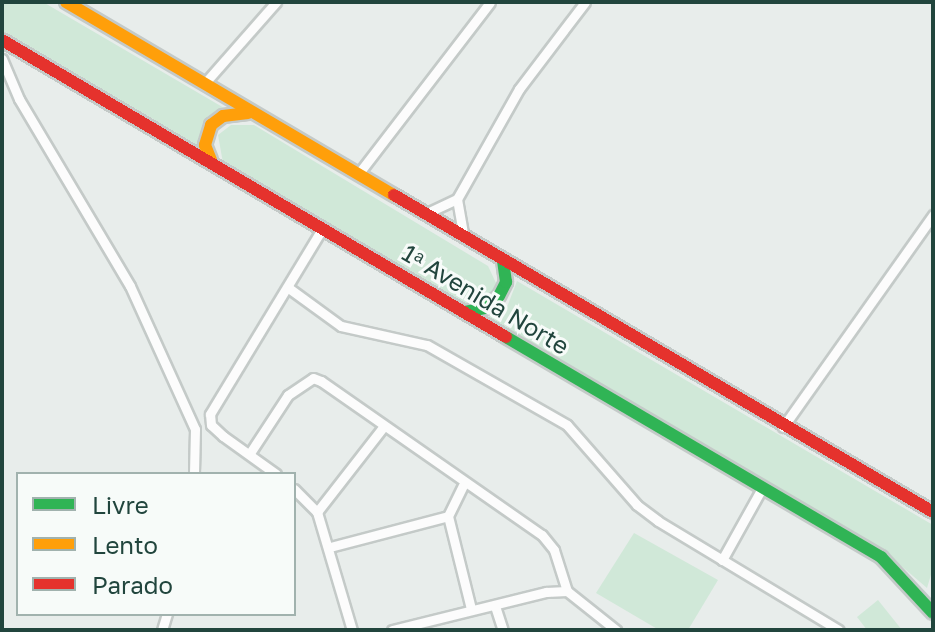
<!DOCTYPE html>
<meta charset="utf-8">
<style>
body{margin:0}
#map{position:relative;width:935px;height:632px;overflow:hidden;background:#e8edeb;font-family:"Golos Text",sans-serif}
div>[style]{position:absolute}
[style*='--x']{left:calc(var(--x)*1px);top:calc(var(--y)*1px);width:calc(var(--w)*1px);rotate:calc(var(--a)*1deg)}
.green>*{inset:0;background:#d0e8d8}
.roads{filter:drop-shadow(2px 0 #c4cac8) drop-shadow(-2px 0 #c4cac8) drop-shadow(0 2px #c4cac8) drop-shadow(0 -2px #c4cac8)}
.street>*{height:9px;margin:-4.5px;padding:0 4.5px;transform-origin:4.5px;border-radius:4.5px;background:#fcfcfc}
.fast>*{height:12px;margin:-6px;padding:0 6px;transform-origin:6px;border-radius:6px;background:#30b455}
.slow>*{height:12px;margin:-6px;padding:0 6px;transform-origin:6px;border-radius:6px;background:#ff9f0a}
.jam>*{height:12px;margin:-6px;padding:0 6px;transform-origin:6px;border-radius:6px;background:#e5322d}
span{translate:-50% -50%;white-space:nowrap;text-align:center;line-height:1.15;-webkit-text-stroke:6px #f7fbf9;paint-order:stroke}
.street-label{font-size:24px;color:#21453d}
.frame{position:absolute;inset:0;border:4px solid #21453d;pointer-events:none}
.legend{position:absolute;left:16px;top:472px;width:280px;height:144px;box-sizing:border-box;background:#f7fbf9;border:2px solid #a1b2ae;margin:0;padding:10px 14px;list-style:none;font-size:24px;color:#21453d}
.legend li{display:flex;align-items:center;gap:16px;height:40px}
.legend b{width:40px;border:2px solid #a1b2ae}
</style>
<div id="map">
<div class="green">
<i style="clip-path:polygon(2px 2px,43px 2px,231px 112px,205px 128px,197px 145px,2px 30px)"></i>
<i style="clip-path:polygon(231px 125px,254px 125px,488px 266px,496px 283px,491px 297px,464px 305px,223px 163px,218px 135px)"></i>
<i style="clip-path:polygon(517px 281px,933px 525px,933px 568px,927px 588px,892px 558px,487px 317px,507px 307px)"></i>
<i style="clip-path:polygon(634px 533px,718px 580px,688px 630px,659px 630px,596px 593px)"></i>
<i style="clip-path:polygon(878px 600px,902px 630px,867px 630px,857px 617px)"></i>
</div>
<div class="roads">
<div class="street">
<i style="--x:2;--y:59;--w:43;--a:67"></i>
<i style="--x:19;--y:99;--w:217;--a:59.3"></i>
<i style="--x:130;--y:286;--w:157;--a:65.6"></i>
<i style="--x:195;--y:429;--w:45;--a:91.3"></i>
<i style="--x:204;--y:84;--w:109;--a:-48.7"></i>
<i style="--x:359;--y:173;--w:215;--a:-52.5"></i>
<i style="--x:457;--y:199;--w:35;--a:80"></i>
<i style="--x:429;--y:212;--w:31;--a:-25"></i>
<i style="--x:457;--y:199;--w:126;--a:-60.6"></i>
<i style="--x:519;--y:89;--w:109;--a:-52.8"></i>
<i style="--x:290;--y:289;--w:63;--a:36"></i>
<i style="--x:341;--y:326;--w:88;--a:12.5"></i>
<i style="--x:427;--y:345;--w:161;--a:29.7"></i>
<i style="--x:567;--y:425;--w:106;--a:48.8"></i>
<i style="--x:637;--y:505;--w:26;--a:37"></i>
<i style="--x:658;--y:521;--w:211;--a:31.1"></i>
<i style="--x:783;--y:427;--w:260;--a:-54.7"></i>
<i style="--x:250;--y:453;--w:69;--a:-56.8"></i>
<i style="--x:288;--y:395;--w:30;--a:-34"></i>
<i style="--x:313;--y:378;--w:9;--a:21"></i>
<i style="--x:321;--y:381;--w:269;--a:34.9"></i>
<i style="--x:542;--y:535;--w:19;--a:51"></i>
<i style="--x:554;--y:550;--w:43;--a:72.4"></i>
<i style="--x:567;--y:591;--w:63;--a:38.5"></i>
<i style="--x:276;--y:474;--w:65;--a:-144.4"></i>
<i style="--x:223;--y:436;--w:16;--a:-137"></i>
<i style="--x:211;--y:425;--w:11;--a:-95"></i>
<i style="--x:210;--y:414;--w:216;--a:-58.8"></i>
<i style="--x:294;--y:489;--w:33;--a:45"></i>
<i style="--x:317;--y:512;--w:123;--a:73.5"></i>
<i style="--x:317;--y:512;--w:109;--a:-52.1"></i>
<i style="--x:448;--y:516;--w:96;--a:76.1"></i>
<i style="--x:330;--y:547;--w:122;--a:-14.7"></i>
<i style="--x:448;--y:516;--w:34;--a:-64"></i>
<i style="--x:722;--y:560;--w:82;--a:-60.9"></i>
<i style="--x:495;--y:606;--w:25;--a:72"></i>
<i style="--x:162;--y:630;--w:17;--a:-73"></i>
<i style="--x:392;--y:630;--w:159;--a:-13.9"></i>
<i style="--x:546;--y:592;--w:21;--a:-3"></i>
</div>
<div class="fast">
<i style="--x:465;--y:312;--w:20;--a:-11"></i>
<i style="--x:485;--y:308;--w:18;--a:-41"></i>
<i style="--x:499;--y:296;--w:16;--a:-63"></i>
<i style="--x:506;--y:282;--w:22;--a:-98"></i>
<i style="--x:506;--y:337;--w:435;--a:30.4"></i>
<i style="--x:881;--y:557;--w:76;--a:47.1"></i>
</div>
<div class="slow">
<i style="--x:66;--y:2;--w:381;--a:30.5"></i>
<i style="--x:211;--y:160;--w:16;--a:-112"></i>
<i style="--x:205;--y:145;--w:21;--a:-73"></i>
<i style="--x:211;--y:125;--w:15;--a:-37"></i>
<i style="--x:223;--y:116;--w:25;--a:-7"></i>
</div>
<div class="jam">
<i style="--x:2;--y:40;--w:585;--a:30.51"></i>
<i style="--x:394;--y:195;--w:625;--a:30.46"></i>
</div>
</div>
<div class="street-label">
<span style="left:486px;top:299px;rotate:31deg">1ᵃ Avenida Norte</span>
</div>
<div class="frame"></div>
<ul class="legend">
<li><b style="height:10px;background:#30b455"></b>Livre</li>
<li><b style="height:10px;background:#ff9f0a"></b>Lento</li>
<li><b style="height:10px;background:#e5322d"></b>Parado</li>
</ul>
</div>
